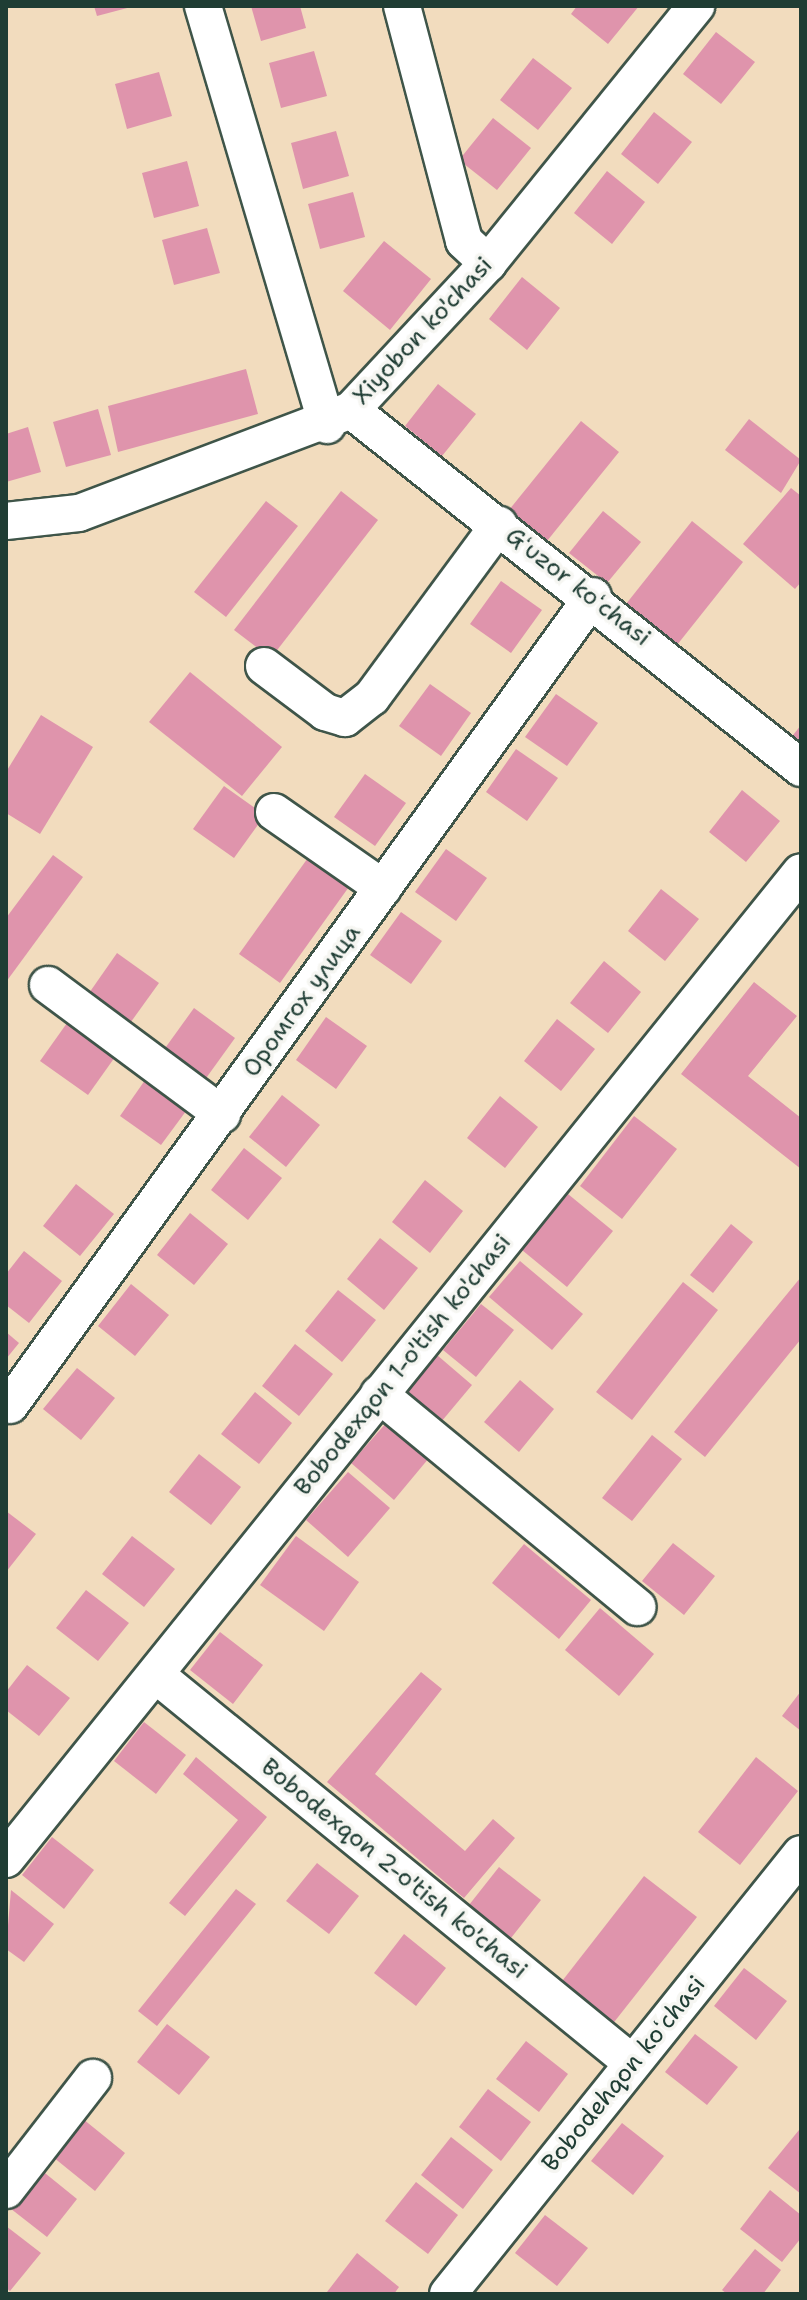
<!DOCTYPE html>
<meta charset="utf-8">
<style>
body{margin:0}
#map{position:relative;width:807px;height:2300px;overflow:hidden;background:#f2dcbe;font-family:"Shantell Sans",sans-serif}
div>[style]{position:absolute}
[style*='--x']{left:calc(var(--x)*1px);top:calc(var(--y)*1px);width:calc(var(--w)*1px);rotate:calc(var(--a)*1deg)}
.building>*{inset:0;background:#df94ac}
.roads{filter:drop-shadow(2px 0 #3f5549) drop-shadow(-2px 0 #3f5549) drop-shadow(0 2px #3f5549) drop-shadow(0 -2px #3f5549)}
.minor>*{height:36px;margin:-18px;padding:0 18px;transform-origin:18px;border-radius:18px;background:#fff}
span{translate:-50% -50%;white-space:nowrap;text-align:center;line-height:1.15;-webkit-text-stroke:7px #f6f6f2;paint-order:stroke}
.street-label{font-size:24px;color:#1f3d34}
.frame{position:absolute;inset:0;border:8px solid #1f3d34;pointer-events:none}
</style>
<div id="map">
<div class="building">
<i style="clip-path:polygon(94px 6px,131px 6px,131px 7px,97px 16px)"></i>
<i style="clip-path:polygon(251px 6px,300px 6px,306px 28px,261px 41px)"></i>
<i style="clip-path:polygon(577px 6px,639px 6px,608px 44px,571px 14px)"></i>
<i style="clip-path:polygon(716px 32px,755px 62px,721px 104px,683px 74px)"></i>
<i style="clip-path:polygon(314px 51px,327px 96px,281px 108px,269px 63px)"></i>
<i style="clip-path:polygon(533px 58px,572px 88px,538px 130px,500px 100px)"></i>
<i style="clip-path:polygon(159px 72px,172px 116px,127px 129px,115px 84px)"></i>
<i style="clip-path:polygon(654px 112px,692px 142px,658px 184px,621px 154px)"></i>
<i style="clip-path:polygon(493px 118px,531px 148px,497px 190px,459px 160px)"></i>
<i style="clip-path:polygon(336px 131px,349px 176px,303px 189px,291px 143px)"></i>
<i style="clip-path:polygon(187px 161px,199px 206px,154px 218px,142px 173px)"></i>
<i style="clip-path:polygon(607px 171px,645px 202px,612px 244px,574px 213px)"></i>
<i style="clip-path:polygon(353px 192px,365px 237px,320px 249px,308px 204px)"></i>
<i style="clip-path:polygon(207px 228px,220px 273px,174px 285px,162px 240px)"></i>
<i style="clip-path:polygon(384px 241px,431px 279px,390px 330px,343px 291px)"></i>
<i style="clip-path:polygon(522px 277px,560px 308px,527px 350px,489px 319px)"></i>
<i style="clip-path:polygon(246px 369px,258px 414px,118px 452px,108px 406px)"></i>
<i style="clip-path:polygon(438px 384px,476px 414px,442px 456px,405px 426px)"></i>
<i style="clip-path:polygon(98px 409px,111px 455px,66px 467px,53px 422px)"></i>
<i style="clip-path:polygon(749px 419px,801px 460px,781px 493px,725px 450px)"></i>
<i style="clip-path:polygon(581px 421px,619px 452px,547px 541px,509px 510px)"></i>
<i style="clip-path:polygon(28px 427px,41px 472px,6px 482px,6px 434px)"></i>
<i style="clip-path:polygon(791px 488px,801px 496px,801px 582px,795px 589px,743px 544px)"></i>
<i style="clip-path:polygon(341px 491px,378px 520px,271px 658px,234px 630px)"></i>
<i style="clip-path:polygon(266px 501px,298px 526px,226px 617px,194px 592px)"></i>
<i style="clip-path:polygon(603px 511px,641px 542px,607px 583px,569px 553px)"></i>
<i style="clip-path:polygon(692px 521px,743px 562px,677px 645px,626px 604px)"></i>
<i style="clip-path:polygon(501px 581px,542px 610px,511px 653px,470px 624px)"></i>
<i style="clip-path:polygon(190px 672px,282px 747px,242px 796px,149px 722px)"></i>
<i style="clip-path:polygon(430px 684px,471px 713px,441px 756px,399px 726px)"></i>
<i style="clip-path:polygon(556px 694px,598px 723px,567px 766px,525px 737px)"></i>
<i style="clip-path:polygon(41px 715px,93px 747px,40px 834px,6px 813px,6px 772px)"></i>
<i style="clip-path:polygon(801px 725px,801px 748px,790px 739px)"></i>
<i style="clip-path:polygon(516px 749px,558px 778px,527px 821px,486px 792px)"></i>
<i style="clip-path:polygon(365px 774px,406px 803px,375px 846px,334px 817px)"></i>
<i style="clip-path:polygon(224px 786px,265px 815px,234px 858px,193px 829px)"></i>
<i style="clip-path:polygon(742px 790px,780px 821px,746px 862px,709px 832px)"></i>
<i style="clip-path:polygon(446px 849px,487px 878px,456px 921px,415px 892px)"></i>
<i style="clip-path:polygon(53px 855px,83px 877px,6px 982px,6px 918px)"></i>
<i style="clip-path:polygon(310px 855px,351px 884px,280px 983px,239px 954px)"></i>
<i style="clip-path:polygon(661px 889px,699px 919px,665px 961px,628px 931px)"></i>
<i style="clip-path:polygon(401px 912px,442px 941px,411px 984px,370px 955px)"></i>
<i style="clip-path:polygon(117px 953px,159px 983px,128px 1026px,87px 996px)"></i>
<i style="clip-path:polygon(604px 961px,641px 992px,608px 1033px,570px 1003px)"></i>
<i style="clip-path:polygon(754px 982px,797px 1016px,748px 1076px,801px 1118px,801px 1169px,681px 1074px)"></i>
<i style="clip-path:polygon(194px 1008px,235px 1038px,204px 1081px,163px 1051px)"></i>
<i style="clip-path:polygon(72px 1016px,120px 1050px,88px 1095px,40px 1061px)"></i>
<i style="clip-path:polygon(326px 1017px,367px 1046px,336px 1089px,296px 1060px)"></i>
<i style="clip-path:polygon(557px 1019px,595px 1049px,561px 1091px,524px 1061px)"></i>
<i style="clip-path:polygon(150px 1073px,192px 1103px,161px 1145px,120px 1116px)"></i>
<i style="clip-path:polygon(282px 1095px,320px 1125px,286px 1167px,249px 1137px)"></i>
<i style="clip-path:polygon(500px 1096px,538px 1127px,505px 1168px,467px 1138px)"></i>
<i style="clip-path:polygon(634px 1116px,677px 1149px,622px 1219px,580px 1186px)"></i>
<i style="clip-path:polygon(244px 1148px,282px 1178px,248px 1220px,211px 1190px)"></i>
<i style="clip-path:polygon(425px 1180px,463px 1211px,430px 1253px,392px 1222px)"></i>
<i style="clip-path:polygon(76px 1184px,114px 1214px,80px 1256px,43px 1226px)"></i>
<i style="clip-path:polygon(568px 1194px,613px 1231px,567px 1287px,522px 1250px)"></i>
<i style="clip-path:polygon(190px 1213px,228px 1244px,194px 1285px,157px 1255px)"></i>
<i style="clip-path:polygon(731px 1224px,753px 1242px,713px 1293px,690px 1275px)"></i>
<i style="clip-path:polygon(380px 1238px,418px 1268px,384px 1310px,347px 1279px)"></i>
<i style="clip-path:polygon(24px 1251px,62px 1281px,29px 1323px,6px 1305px,6px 1274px)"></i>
<i style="clip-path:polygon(520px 1261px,583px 1314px,552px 1350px,489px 1297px)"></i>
<i style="clip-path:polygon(801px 1277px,801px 1339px,705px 1457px,674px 1432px)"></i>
<i style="clip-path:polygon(683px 1282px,718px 1310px,632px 1420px,596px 1392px)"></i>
<i style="clip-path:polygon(131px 1284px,169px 1315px,135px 1356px,98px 1326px)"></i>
<i style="clip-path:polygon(338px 1290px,376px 1320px,342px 1362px,305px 1331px)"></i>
<i style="clip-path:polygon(481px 1304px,514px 1330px,476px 1377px,443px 1350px)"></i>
<i style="clip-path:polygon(6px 1332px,19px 1343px,6px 1359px)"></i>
<i style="clip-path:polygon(295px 1344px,333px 1374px,299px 1416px,262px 1386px)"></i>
<i style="clip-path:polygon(437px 1355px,472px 1385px,436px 1428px,401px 1398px)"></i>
<i style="clip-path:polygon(77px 1368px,115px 1398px,81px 1440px,43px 1409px)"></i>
<i style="clip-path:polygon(520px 1380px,554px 1409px,519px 1452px,484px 1422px)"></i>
<i style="clip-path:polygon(255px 1392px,292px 1423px,259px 1464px,221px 1434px)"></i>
<i style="clip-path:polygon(387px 1422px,429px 1458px,394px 1500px,351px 1463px)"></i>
<i style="clip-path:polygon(652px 1435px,682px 1459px,632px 1521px,602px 1498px)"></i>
<i style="clip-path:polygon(199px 1454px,241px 1487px,211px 1525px,169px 1492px)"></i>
<i style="clip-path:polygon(348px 1472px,390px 1508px,348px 1557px,306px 1520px)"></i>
<i style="clip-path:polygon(6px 1511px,36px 1534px,6px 1572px)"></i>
<i style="clip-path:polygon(132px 1536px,175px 1569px,144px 1607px,102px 1574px)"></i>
<i style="clip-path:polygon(296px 1536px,359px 1582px,324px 1631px,260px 1585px)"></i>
<i style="clip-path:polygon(673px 1543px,715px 1576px,684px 1615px,642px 1581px)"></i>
<i style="clip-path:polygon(524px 1544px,591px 1600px,559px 1639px,492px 1583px)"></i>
<i style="clip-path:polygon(86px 1590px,129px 1623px,98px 1661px,56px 1628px)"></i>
<i style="clip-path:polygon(600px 1608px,654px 1654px,619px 1696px,565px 1650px)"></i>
<i style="clip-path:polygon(220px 1632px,263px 1665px,233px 1704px,190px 1670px)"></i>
<i style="clip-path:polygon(27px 1665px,70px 1698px,39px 1736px,6px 1710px,6px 1692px)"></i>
<i style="clip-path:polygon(421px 1672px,442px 1689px,375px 1774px,465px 1851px,493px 1819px,515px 1838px,464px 1898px,327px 1782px)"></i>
<i style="clip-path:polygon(801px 1691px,801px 1731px,782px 1716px)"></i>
<i style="clip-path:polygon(144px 1722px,186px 1755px,156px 1794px,114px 1761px)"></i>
<i style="clip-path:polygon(196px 1757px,267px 1817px,185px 1916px,169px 1903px,238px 1820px,183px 1774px)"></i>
<i style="clip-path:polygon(756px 1757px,798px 1791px,740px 1865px,698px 1832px)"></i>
<i style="clip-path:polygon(52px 1837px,94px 1870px,64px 1909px,22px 1875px)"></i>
<i style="clip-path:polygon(317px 1863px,359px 1896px,329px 1934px,286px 1901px)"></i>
<i style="clip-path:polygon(499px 1867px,541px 1900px,511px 1938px,469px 1905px)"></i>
<i style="clip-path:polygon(644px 1876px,697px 1917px,611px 2026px,559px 1985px)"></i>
<i style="clip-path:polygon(236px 1889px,256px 1904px,157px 2026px,138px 2011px)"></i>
<i style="clip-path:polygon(11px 1890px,54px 1924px,24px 1962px,6px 1949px)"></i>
<i style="clip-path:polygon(404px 1934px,446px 1968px,416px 2006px,374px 1973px)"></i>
<i style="clip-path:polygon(744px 1968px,787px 2001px,756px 2040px,714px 2006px)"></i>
<i style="clip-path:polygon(167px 2024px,210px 2057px,179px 2095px,137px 2062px)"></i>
<i style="clip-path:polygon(695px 2034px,738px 2067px,707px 2105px,665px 2072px)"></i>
<i style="clip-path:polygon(526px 2041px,568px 2074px,539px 2112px,496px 2079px)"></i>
<i style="clip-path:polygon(488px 2089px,531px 2122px,501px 2161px,459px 2127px)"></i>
<i style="clip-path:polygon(83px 2119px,125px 2153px,95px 2191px,53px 2157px)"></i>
<i style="clip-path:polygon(622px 2123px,664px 2156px,633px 2195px,591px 2161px)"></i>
<i style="clip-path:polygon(799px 2130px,801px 2132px,801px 2194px,768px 2168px)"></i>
<i style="clip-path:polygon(451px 2137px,493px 2170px,463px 2209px,421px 2175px)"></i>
<i style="clip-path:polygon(35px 2165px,77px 2199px,47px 2237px,6px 2205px)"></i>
<i style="clip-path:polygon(416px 2182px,458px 2215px,428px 2254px,385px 2221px)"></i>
<i style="clip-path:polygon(770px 2190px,801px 2215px,801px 2238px,782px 2262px,740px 2229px)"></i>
<i style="clip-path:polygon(545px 2215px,588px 2248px,557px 2286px,515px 2253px)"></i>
<i style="clip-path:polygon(6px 2226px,41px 2253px,10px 2291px,6px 2288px)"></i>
<i style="clip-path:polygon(755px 2249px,781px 2270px,763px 2294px,727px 2294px,722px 2290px)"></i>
<i style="clip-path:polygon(357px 2253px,399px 2287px,394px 2294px,327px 2292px)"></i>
</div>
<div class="roads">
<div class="minor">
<i style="--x:203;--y:6;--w:437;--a:73.5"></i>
<i style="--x:402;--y:6;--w:243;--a:75.2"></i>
<i style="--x:464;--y:241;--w:33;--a:43"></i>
<i style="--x:351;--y:410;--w:575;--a:38.5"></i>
<i style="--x:6;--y:521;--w:73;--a:-6.3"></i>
<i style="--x:79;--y:513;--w:291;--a:-20.7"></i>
<i style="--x:351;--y:410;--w:201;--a:-47"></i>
<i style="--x:488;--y:263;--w:331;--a:-51"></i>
<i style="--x:264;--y:666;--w:76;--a:37"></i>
<i style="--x:325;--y:712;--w:21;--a:17"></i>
<i style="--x:345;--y:718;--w:34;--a:-38"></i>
<i style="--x:372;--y:697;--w:214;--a:-53.6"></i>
<i style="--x:274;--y:812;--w:133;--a:34.9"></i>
<i style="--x:48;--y:985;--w:217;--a:36.6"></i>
<i style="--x:379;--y:1394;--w:335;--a:39.5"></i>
<i style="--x:10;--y:1405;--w:997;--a:-54.22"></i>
<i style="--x:156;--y:1675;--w:614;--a:39.18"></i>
<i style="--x:6;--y:1859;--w:1267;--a:-51.15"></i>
<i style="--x:6;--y:2190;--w:142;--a:-52.2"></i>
<i style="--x:448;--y:2294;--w:564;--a:-51.26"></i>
</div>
</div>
<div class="street-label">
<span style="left:423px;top:331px;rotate:-47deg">Xiyobon ko'chasi</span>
<span style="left:578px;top:587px;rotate:38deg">Gʻuzor koʻchasi</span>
<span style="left:302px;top:1001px;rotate:-54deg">Оромгох улица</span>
<span style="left:403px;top:1365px;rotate:-51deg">Bobodexqon 1-o'tish ko'chasi</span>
<span style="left:394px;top:1869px;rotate:39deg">Bobodexqon 2-o'tish ko'chasi</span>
<span style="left:624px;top:2074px;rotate:-51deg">Bobodehqon koʻchasi</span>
</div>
<div class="frame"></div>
</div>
